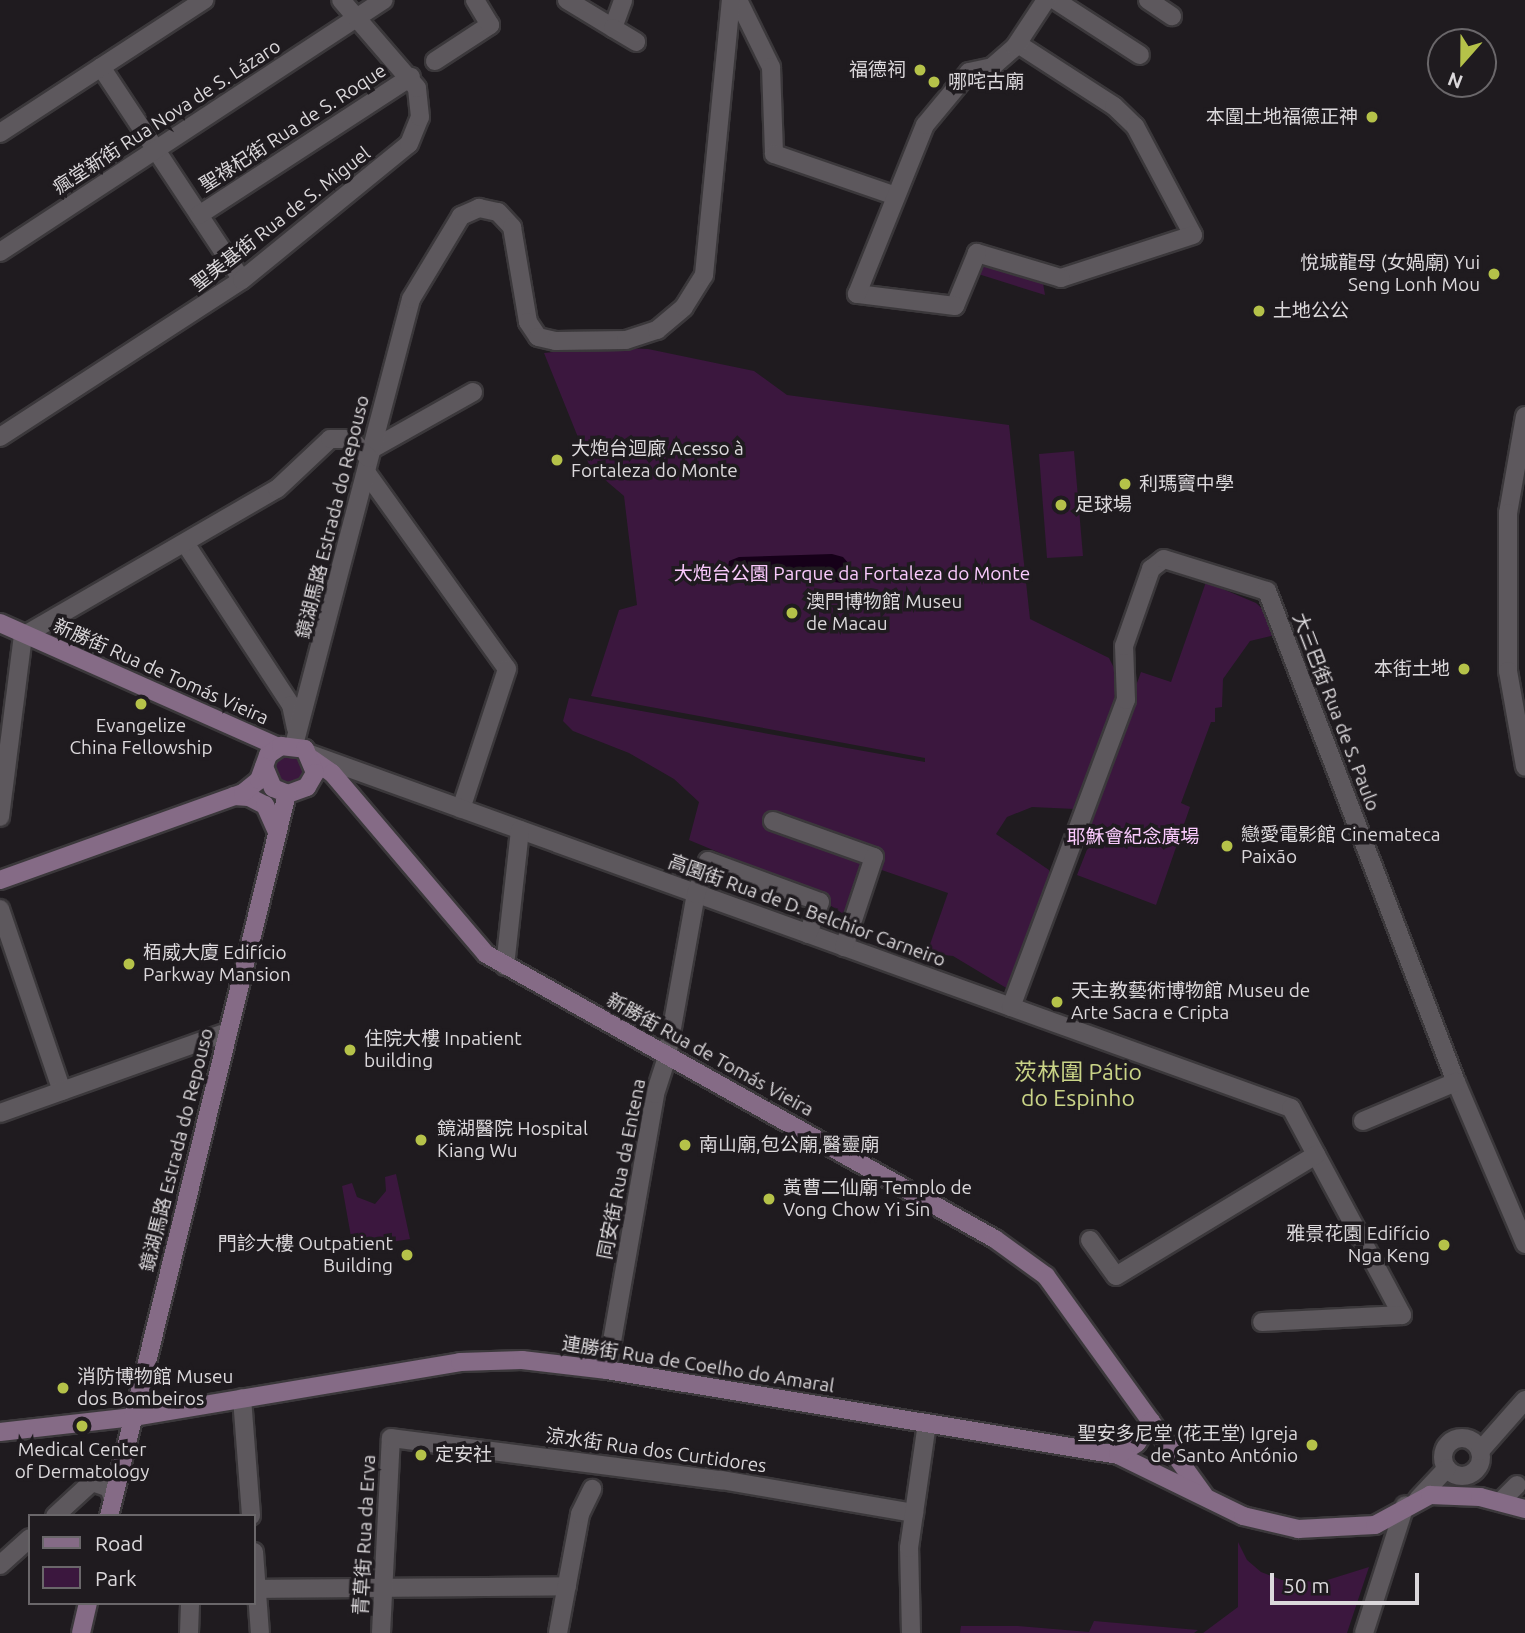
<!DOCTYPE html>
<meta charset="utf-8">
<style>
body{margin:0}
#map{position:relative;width:1525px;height:1633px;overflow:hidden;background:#1f1b1f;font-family:Ubuntu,"Noto Sans SC",sans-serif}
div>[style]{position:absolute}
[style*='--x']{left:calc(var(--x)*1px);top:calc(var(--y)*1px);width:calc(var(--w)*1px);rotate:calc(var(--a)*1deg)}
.green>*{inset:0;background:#3b173e}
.round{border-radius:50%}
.water>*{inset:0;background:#160019}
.roads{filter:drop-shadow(2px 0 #3b383b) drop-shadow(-2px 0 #3b383b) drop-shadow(0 2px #3b383b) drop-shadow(0 -2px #3b383b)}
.street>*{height:18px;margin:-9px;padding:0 9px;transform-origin:9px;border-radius:9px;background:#5d585d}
.street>.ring{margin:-9px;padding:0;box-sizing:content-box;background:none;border:18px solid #5d585d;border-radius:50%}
.secondary>*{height:18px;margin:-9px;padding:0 9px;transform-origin:9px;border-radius:9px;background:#856b86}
.dots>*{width:19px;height:19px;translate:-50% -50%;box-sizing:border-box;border:4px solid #1f1b1f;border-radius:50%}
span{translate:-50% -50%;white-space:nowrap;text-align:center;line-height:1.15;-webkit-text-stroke:7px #1f1b1f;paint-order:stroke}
.poi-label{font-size:19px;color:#dbd8db}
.right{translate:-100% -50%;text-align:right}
.left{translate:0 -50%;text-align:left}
.street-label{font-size:19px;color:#dbd8db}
.park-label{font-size:19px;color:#facafd}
.quarter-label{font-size:23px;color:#cad487}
.legend{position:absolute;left:28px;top:1514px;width:228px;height:91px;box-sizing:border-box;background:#1f1b1f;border:2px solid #6a676a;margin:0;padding:9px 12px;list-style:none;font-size:21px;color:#dbd8db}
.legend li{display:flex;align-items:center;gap:14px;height:35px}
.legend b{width:35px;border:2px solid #6a676a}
.north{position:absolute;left:1427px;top:28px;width:70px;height:70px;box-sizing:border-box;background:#1f1b1f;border:2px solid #6a676a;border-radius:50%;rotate:201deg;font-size:19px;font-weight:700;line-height:28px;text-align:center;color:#dbd8db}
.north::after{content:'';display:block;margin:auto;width:24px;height:32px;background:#b5c249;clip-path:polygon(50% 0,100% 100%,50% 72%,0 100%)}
.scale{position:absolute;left:1270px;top:1573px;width:149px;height:32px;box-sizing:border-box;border:4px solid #dbd8db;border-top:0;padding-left:9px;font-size:21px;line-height:24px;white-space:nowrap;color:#dbd8db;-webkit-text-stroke:5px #1f1b1f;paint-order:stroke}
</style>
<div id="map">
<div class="green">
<i style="clip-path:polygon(982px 257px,1042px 277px,1045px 295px,975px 273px)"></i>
<i style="clip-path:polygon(600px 347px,648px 349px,754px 371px,787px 395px,1009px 425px,1030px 619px,1109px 658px,1118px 676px,1110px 725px,1075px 809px,1032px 807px,1007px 817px,996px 834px,1049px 870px,1051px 884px,1008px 989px,953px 956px,927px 953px,948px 893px,873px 867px,851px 919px,804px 888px,689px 840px,699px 802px,674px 779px,629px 753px,573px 731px,563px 721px,569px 698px,925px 762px,925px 758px,591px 696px,619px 610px,637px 605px,624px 496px,590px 467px,544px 353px)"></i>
<i style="clip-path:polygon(1074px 451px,1083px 556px,1047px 558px,1039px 454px)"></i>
<i style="clip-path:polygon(1206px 582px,1256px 603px,1270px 616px,1275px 635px,1250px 641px,1223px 679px,1222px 707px,1215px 708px,1215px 722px,1211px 722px,1181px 803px,1190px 807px,1156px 905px,1077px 875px,1090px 842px,1080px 838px,1141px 672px,1171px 682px)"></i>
<i class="round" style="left:275px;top:754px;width:30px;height:30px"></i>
<i style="clip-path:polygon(396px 1174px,410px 1239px,353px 1248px,342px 1186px,352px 1183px,357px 1197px,375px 1204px,386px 1191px,385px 1177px)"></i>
<i style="clip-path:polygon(1238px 1542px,1247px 1560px,1261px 1572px,1282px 1580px,1321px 1582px,1369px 1567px,1347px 1633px,1203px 1633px,1238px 1607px)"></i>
<i style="clip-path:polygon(1094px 1621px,1198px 1630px,1194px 1633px,960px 1633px,961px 1626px,1018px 1626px,1089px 1632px)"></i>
</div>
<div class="water">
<i style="clip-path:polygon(832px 554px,843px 557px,850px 565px,849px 575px,842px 583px,834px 582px,834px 572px,741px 568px,741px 576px,728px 567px,729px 561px,739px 557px)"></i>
</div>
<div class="roads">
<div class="street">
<i style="--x:567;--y:0;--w:54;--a:31.3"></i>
<i style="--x:613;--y:28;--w:30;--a:-70"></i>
<i style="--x:738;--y:0;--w:75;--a:63.8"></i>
<i style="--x:771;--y:67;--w:87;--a:88"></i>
<i style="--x:774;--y:154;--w:126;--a:19"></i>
<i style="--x:1055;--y:0;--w:101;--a:32.9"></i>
<i style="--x:1148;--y:0;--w:29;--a:34"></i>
<i style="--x:613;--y:28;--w:27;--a:31"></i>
<i style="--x:1018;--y:44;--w:114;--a:32.9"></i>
<i style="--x:1114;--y:106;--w:29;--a:44"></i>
<i style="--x:1135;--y:126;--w:123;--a:62"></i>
<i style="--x:1193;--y:235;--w:139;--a:162"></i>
<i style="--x:1061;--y:278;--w:88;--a:-163.4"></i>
<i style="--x:977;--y:253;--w:57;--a:112.5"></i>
<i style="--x:955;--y:306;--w:99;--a:-173"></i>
<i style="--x:857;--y:294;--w:182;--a:-68.1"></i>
<i style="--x:925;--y:125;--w:69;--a:-50.3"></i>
<i style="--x:969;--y:72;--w:24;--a:-12"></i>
<i style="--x:992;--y:67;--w:30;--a:-41"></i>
<i style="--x:1015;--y:47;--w:56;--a:-56.6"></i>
<i style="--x:435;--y:61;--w:66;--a:-33.2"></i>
<i style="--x:490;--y:25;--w:29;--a:-121"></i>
<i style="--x:101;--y:67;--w:255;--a:56.5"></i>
<i style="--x:0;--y:133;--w:244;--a:-33.1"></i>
<i style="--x:199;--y:215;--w:253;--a:-33.1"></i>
<i style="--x:0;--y:252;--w:459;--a:-33.3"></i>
<i style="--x:1525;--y:416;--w:98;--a:99.9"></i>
<i style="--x:1508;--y:513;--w:158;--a:90"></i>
<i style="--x:1508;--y:671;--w:97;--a:79.9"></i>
<i style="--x:0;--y:437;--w:288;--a:-33"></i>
<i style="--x:242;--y:280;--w:215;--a:-39.2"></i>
<i style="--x:409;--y:144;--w:29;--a:-68"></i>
<i style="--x:420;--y:117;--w:29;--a:-96"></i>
<i style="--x:417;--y:88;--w:116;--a:-130.8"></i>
<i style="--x:372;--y:449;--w:116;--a:-29.4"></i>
<i style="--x:366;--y:472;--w:242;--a:54.4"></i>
<i style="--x:507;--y:669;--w:147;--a:108.2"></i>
<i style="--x:185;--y:543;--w:194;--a:56.8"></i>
<i style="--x:291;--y:705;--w:24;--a:78"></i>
<i style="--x:294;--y:745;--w:461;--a:-75.3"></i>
<i style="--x:411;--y:299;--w:97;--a:-58.9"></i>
<i style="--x:461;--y:216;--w:20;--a:-24"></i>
<i style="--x:479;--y:208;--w:19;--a:12"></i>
<i style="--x:498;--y:212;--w:21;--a:47"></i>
<i style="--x:512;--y:227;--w:96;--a:80.4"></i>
<i style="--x:528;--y:322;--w:18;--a:56"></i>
<i style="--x:538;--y:337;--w:18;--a:13"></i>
<i style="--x:556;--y:341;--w:70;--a:-0.8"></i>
<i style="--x:626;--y:340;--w:33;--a:-18"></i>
<i style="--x:657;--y:330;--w:35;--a:-40"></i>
<i style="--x:684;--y:307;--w:38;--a:-58"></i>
<i style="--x:704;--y:275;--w:276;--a:-84.4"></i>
<i style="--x:310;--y:754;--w:1043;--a:19.84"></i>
<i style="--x:1291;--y:1108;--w:235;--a:61.8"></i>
<i style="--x:1402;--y:1315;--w:140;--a:177.1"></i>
<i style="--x:0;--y:817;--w:182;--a:-82.8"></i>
<i style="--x:23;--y:636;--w:293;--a:-30.1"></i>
<i style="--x:277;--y:489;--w:73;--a:-43.3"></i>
<i style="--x:330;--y:439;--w:21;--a:0"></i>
<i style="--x:351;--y:439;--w:26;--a:47"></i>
<i style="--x:773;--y:821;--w:107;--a:19.6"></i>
<i style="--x:874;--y:857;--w:95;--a:108.4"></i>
<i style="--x:0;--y:909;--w:192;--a:71.2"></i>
<i style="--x:505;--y:966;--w:137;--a:-83.7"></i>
<i style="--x:1011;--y:1007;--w:328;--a:-69.5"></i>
<i style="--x:1126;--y:700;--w:54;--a:-92.1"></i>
<i style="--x:1124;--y:646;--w:82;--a:-70.7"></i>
<i style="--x:1151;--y:569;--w:16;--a:-38"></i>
<i style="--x:1164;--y:559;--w:108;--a:17.3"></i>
<i style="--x:1267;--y:591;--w:526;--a:68.95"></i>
<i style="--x:1456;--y:1082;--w:176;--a:66.9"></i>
<i style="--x:0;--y:1113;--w:242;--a:-19.6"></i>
<i style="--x:1363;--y:1121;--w:101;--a:-22.8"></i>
<i style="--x:1090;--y:1240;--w:44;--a:54.2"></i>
<i style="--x:1116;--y:1276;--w:234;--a:-31.2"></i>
<i style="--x:607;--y:1370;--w:280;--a:-80.1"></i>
<i style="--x:655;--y:1094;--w:40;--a:-72"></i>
<i style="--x:667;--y:1056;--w:165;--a:-79.9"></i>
<i style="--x:696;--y:894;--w:35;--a:-70"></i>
<i style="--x:708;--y:861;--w:119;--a:20.1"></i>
<i style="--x:820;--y:902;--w:34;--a:111"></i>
<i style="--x:242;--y:1398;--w:118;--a:85.6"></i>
<i class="ring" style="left:1443px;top:1438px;width:20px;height:20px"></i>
<i style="--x:1480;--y:1451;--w:68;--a:-48.6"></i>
<i style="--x:1418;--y:1499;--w:42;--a:-46.9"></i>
<i style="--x:1500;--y:1502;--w:24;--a:-45"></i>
<i style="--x:55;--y:1516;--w:50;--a:-42.6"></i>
<i style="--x:92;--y:1482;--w:18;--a:19"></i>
<i style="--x:109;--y:1488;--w:12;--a:70"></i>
<i style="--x:254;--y:1552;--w:81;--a:85.8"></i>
<i style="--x:0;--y:1565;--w:40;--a:-42"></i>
<i style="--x:254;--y:1589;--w:313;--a:-0.5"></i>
<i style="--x:189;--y:1633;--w:30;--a:-88"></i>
<i style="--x:381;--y:1633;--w:195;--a:-87.1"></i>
<i style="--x:391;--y:1438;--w:333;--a:7.3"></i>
<i style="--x:721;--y:1480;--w:196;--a:9.7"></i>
<i style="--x:558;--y:1633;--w:121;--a:-79.5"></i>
<i style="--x:580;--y:1514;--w:28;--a:-64"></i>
<i style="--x:911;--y:1633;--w:85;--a:-91.3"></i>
<i style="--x:909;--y:1548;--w:126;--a:-81.8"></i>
<i style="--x:1364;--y:1633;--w:134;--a:-72.2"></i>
</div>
<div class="secondary">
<i style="--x:0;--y:623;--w:304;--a:24"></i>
<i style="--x:312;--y:759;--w:24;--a:35"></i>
<i style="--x:332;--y:773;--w:238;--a:49.6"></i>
<i style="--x:486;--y:954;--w:583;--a:29.25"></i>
<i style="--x:995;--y:1239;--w:63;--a:36"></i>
<i style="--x:1046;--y:1276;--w:270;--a:54.2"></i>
<i style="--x:234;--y:796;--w:15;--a:4"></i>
<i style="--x:249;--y:797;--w:18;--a:27"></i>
<i style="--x:265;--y:805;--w:30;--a:66"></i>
<i style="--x:0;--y:880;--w:258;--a:-19.7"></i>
<i style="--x:243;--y:793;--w:21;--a:-39"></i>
<i style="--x:259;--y:780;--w:27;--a:-70"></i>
<i style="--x:268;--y:755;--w:16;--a:-35"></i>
<i style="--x:281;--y:746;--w:24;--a:7"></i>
<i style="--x:305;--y:749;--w:26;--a:67"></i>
<i style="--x:315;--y:773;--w:16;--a:120"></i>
<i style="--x:307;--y:787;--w:20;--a:160"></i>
<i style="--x:288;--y:794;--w:16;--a:-158"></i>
<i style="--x:273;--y:788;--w:23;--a:-113"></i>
<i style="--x:0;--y:1432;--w:134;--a:-6.4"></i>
<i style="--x:133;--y:1417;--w:332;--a:-9.5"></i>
<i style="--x:460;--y:1362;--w:62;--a:-1.8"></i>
<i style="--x:522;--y:1360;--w:86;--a:6.7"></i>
<i style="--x:607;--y:1370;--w:518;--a:9.44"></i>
<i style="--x:1118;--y:1455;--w:139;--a:26"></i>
<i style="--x:1243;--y:1516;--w:57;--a:13.3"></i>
<i style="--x:1298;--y:1529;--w:77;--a:-3"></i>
<i style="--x:1375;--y:1525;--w:63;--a:-28.6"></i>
<i style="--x:1430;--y:1495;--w:50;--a:2.3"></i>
<i style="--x:1480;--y:1497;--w:47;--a:14.9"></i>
<i style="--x:1118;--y:1455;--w:22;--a:-32"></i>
<i style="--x:1137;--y:1443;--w:26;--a:-58"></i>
<i style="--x:109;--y:1516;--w:744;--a:-76.15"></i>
<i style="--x:81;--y:1633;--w:31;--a:-77"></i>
</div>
</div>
<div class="dots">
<i style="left:920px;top:70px;background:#b5c249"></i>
<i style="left:934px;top:82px;background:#b5c249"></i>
<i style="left:1372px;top:117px;background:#b5c249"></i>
<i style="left:1494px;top:274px;background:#b5c249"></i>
<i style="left:1259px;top:311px;background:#b5c249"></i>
<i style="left:557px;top:460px;background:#b5c249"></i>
<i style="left:1125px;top:484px;background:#b5c249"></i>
<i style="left:1061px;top:505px;background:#b5c249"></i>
<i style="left:792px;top:613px;background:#b5c249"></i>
<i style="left:1464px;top:669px;background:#b5c249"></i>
<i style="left:141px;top:704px;background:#b5c249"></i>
<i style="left:1227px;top:846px;background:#b5c249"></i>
<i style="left:129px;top:964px;background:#b5c249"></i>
<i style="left:1057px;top:1002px;background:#b5c249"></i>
<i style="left:350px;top:1050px;background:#b5c249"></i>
<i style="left:421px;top:1140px;background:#b5c249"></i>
<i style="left:685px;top:1145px;background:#b5c249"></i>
<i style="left:769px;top:1199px;background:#b5c249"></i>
<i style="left:1444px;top:1245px;background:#b5c249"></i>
<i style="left:407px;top:1255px;background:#b5c249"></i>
<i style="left:63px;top:1388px;background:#b5c249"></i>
<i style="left:82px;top:1426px;background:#b5c249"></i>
<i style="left:1312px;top:1445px;background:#b5c249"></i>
<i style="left:421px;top:1455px;background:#b5c249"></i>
</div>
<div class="poi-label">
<span class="right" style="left:906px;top:70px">福德祠</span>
<span class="left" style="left:948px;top:82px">哪咤古廟</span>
<span class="right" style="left:1358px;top:117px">本圍土地福德正神</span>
<span class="right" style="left:1480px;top:274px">悅城龍母 (女媧廟) Yui<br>Seng Lonh Mou</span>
<span class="left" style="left:1273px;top:311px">土地公公</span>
<span class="left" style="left:571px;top:460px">大炮台迴廊 Acesso à<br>Fortaleza do Monte</span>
<span class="left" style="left:1139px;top:484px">利瑪竇中學</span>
<span class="left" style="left:1075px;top:505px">足球場</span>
<span class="left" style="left:806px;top:613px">澳門博物館 Museu<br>de Macau</span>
<span class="right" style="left:1450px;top:669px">本街土地</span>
<span style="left:141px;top:737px">Evangelize<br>China Fellowship</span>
<span class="left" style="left:1241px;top:846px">戀愛電影館 Cinemateca<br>Paixão</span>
<span class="left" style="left:143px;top:964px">栢威大廈 Edifício<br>Parkway Mansion</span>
<span class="left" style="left:1071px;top:1002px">天主教藝術博物館 Museu de<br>Arte Sacra e Cripta</span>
<span class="left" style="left:364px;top:1050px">住院大樓 Inpatient<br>building</span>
<span class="left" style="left:437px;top:1140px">鏡湖醫院 Hospital<br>Kiang Wu</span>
<span class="left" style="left:699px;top:1145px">南山廟,包公廟,醫靈廟</span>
<span class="left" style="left:783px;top:1199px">黃曹二仙廟 Templo de<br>Vong Chow Yi Sin</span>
<span class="right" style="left:1430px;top:1245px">雅景花園 Edifício<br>Nga Keng</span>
<span class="right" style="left:393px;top:1255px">門診大樓 Outpatient<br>Building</span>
<span class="left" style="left:77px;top:1388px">消防博物館 Museu<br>dos Bombeiros</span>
<span class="right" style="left:1298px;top:1445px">聖安多尼堂 (花王堂) Igreja<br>de Santo António</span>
<span style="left:82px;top:1461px">Medical Center<br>of Dermatology</span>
<span class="left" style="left:435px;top:1455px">定安社</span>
</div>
<div class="street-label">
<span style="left:167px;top:117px;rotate:-33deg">瘋堂新街 Rua Nova de S. Lázaro</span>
<span style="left:293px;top:128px;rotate:-33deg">聖祿杞街 Rua de S. Roque</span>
<span style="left:281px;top:219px;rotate:-38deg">聖美基街 Rua de S. Miguel</span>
<span style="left:333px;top:517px;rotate:-76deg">鏡湖馬路 Estrada do Repouso</span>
<span style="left:161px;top:672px;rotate:24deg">新勝街 Rua de Tomás Vieira</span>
<span style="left:1336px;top:712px;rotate:69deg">大三巴街 Rua de S. Paulo</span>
<span style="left:807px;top:911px;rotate:20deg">高園街 Rua de D. Belchior Carneiro</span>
<span style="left:710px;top:1055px;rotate:29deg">新勝街 Rua de Tomás Vieira</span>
<span style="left:177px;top:1150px;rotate:-76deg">鏡湖馬路 Estrada do Repouso</span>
<span style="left:622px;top:1169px;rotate:-79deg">同安街 Rua da Entena</span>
<span style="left:698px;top:1365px;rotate:9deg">連勝街 Rua de Coelho do Amaral</span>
<span style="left:656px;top:1451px;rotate:8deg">涼水街 Rua dos Curtidores</span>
<span style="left:365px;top:1535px;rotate:-87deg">青草街 Rua da Erva</span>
</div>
<div class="park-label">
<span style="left:852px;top:574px">大炮台公園 Parque da Fortaleza do Monte</span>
<span style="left:1133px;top:837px">耶穌會紀念廣場</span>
</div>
<div class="quarter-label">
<span style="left:1078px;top:1085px">茨林圍 Pátio<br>do Espinho</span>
</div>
<ul class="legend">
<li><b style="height:9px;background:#856b86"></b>Road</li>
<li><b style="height:19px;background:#3b173e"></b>Park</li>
</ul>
<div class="north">N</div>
<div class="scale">50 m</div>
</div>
